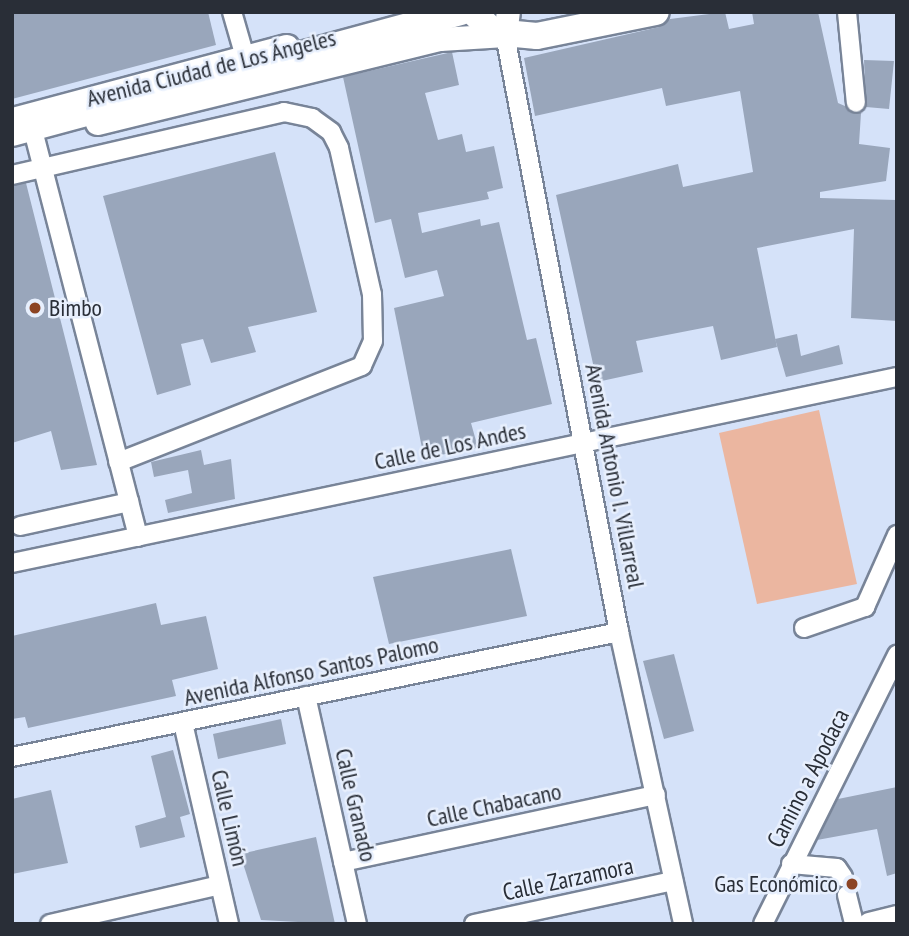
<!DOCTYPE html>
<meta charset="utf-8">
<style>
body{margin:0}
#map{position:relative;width:909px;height:936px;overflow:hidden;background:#d5e2f9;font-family:"PT Sans Narrow",sans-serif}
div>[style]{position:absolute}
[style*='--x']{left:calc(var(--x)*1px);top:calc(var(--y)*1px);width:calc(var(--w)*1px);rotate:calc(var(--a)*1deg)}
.green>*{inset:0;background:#ebb6a0}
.building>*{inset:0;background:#99a6bb}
.roads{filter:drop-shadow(2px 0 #788498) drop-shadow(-2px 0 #788498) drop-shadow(0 2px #788498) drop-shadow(0 -2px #788498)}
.minor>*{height:18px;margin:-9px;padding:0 9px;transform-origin:9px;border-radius:9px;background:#fff}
.major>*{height:23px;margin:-11.5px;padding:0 11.5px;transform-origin:11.5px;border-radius:11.5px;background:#fff}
.highway>*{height:26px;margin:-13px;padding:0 13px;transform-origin:13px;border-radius:13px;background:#fff}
.dots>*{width:19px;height:19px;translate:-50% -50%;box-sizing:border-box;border:4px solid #e7effd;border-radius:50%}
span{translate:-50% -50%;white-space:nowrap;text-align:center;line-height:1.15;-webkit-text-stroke:5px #e7effd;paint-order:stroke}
.street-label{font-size:24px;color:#292e37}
.poi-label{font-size:24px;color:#292e37}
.left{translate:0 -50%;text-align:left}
.right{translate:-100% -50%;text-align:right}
.frame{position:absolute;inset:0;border:14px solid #292e37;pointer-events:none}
</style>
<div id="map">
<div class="green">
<i style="clip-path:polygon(819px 410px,857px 584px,757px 604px,719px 433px)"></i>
</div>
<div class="building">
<i style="clip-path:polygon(12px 12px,208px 12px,216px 45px,12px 99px)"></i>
<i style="clip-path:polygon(725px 12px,729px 29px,754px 24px,752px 12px,818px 12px,838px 103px,861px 113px,859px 144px,890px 148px,886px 181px,820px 192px,820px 198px,897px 200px,897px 321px,851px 318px,854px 229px,757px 248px,777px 347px,721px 360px,713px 326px,636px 341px,643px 372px,597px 382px,556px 195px,678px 164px,683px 187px,753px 172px,740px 91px,666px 106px,662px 88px,535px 116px,524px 58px,659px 27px,670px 19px)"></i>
<i style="clip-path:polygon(452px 52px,459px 85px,425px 93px,438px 140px,462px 134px,466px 152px,494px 146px,503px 188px,487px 192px,489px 199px,418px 213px,422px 233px,480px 219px,481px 226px,499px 222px,527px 340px,536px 338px,552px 404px,471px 423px,478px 448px,424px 458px,394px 308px,444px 296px,437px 270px,405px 278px,391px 219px,375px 223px,343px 77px)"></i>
<i style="clip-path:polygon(864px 60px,894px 61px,889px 109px,866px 107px)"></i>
<i style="clip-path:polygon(275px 152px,317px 312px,248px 327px,256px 352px,211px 363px,203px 339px,181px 344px,191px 385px,157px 395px,103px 196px)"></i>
<i style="clip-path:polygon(26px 183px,97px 465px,61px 470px,51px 431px,12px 443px,12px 186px)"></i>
<i style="clip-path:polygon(797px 334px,801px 356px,839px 345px,843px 364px,786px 377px,775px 339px)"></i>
<i style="clip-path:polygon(201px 450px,204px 465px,231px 459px,235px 499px,168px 513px,165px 500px,192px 493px,188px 470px,154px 477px,151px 462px)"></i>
<i style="clip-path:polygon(511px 549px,527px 616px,389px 644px,373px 577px)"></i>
<i style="clip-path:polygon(156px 603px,161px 625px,206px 616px,218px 669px,172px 680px,176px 696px,28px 728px,25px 717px,12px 719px,12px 636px)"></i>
<i style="clip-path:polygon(674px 654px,694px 731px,664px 739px,643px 661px)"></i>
<i style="clip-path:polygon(281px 719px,286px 744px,218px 759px,213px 734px)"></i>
<i style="clip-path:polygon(173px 750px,190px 814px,180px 817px,185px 837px,140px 848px,135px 826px,166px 817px,151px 756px)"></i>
<i style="clip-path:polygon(897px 787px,897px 873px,887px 876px,877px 829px,817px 840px,838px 799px)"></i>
<i style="clip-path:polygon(51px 790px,68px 863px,12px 874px,12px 799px)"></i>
<i style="clip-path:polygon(316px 837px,335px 924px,261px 920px,240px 854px)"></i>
</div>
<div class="roads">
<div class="minor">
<i style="--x:232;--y:12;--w:47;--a:73.9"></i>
<i style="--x:847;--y:12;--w:91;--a:84.4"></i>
<i style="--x:505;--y:35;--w:608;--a:79.19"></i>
<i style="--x:619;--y:632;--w:299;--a:77.6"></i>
<i style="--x:35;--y:138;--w:412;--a:75.5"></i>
<i style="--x:12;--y:175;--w:279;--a:-13"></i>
<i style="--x:284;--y:112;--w:29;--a:12"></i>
<i style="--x:312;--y:118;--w:24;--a:36"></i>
<i style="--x:331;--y:132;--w:18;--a:63"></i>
<i style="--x:339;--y:148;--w:150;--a:77.3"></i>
<i style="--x:372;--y:294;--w:47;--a:88.8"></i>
<i style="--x:373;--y:341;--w:27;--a:114"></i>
<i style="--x:362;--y:366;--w:262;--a:158.5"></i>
<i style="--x:20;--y:526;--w:112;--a:-12.4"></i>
<i style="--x:12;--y:563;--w:904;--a:-11.87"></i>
<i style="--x:804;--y:628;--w:65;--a:-19"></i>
<i style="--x:865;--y:607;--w:79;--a:-66"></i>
<i style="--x:306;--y:696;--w:234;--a:77.4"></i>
<i style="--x:183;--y:723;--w:206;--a:77.1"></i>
<i style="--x:12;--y:757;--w:620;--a:-11.64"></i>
<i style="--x:343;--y:862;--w:320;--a:-12.1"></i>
<i style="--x:791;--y:864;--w:46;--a:5"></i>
<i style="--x:837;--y:868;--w:11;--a:56"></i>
<i style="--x:847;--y:895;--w:30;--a:76"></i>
<i style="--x:50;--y:924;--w:174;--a:-12.9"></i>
<i style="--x:474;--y:924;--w:204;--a:-12.2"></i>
<i style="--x:763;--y:924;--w:301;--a:-63.5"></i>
</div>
<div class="major">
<i style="--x:12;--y:119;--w:284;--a:-14.9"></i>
<i style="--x:97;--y:123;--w:353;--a:-13.8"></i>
<i style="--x:440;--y:39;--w:65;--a:-3.5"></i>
<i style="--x:505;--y:35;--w:23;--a:-83"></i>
<i style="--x:869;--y:924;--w:29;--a:-14"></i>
</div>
<div class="highway">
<i style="--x:473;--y:12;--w:29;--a:44"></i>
<i style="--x:494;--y:32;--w:43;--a:5.3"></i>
<i style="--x:537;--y:36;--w:121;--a:-11.4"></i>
<i style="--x:12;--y:133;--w:465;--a:-15.1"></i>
</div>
</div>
<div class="dots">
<i style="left:35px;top:308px;background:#8c4424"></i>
<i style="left:852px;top:884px;background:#8c4424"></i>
</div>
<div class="street-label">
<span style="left:211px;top:68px;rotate:-14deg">Avenida Ciudad de Los Ángeles</span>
<span style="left:450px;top:446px;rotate:-12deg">Calle de Los Andes</span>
<span style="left:615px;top:476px;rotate:79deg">Avenida Antonio I. Villarreal</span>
<span style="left:311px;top:671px;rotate:-12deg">Avenida Alfonso Santos Palomo</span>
<span style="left:808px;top:778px;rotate:-63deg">Camino a Apodaca</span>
<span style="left:356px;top:805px;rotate:77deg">Calle Granado</span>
<span style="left:494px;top:805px;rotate:-12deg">Calle Chabacano</span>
<span style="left:230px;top:818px;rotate:77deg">Calle Limón</span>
<span style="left:568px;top:879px;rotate:-12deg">Calle Zarzamora</span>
</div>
<div class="poi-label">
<span class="left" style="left:49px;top:308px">Bimbo</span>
<span class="right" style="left:838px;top:884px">Gas Económico</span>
</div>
<div class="frame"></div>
</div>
